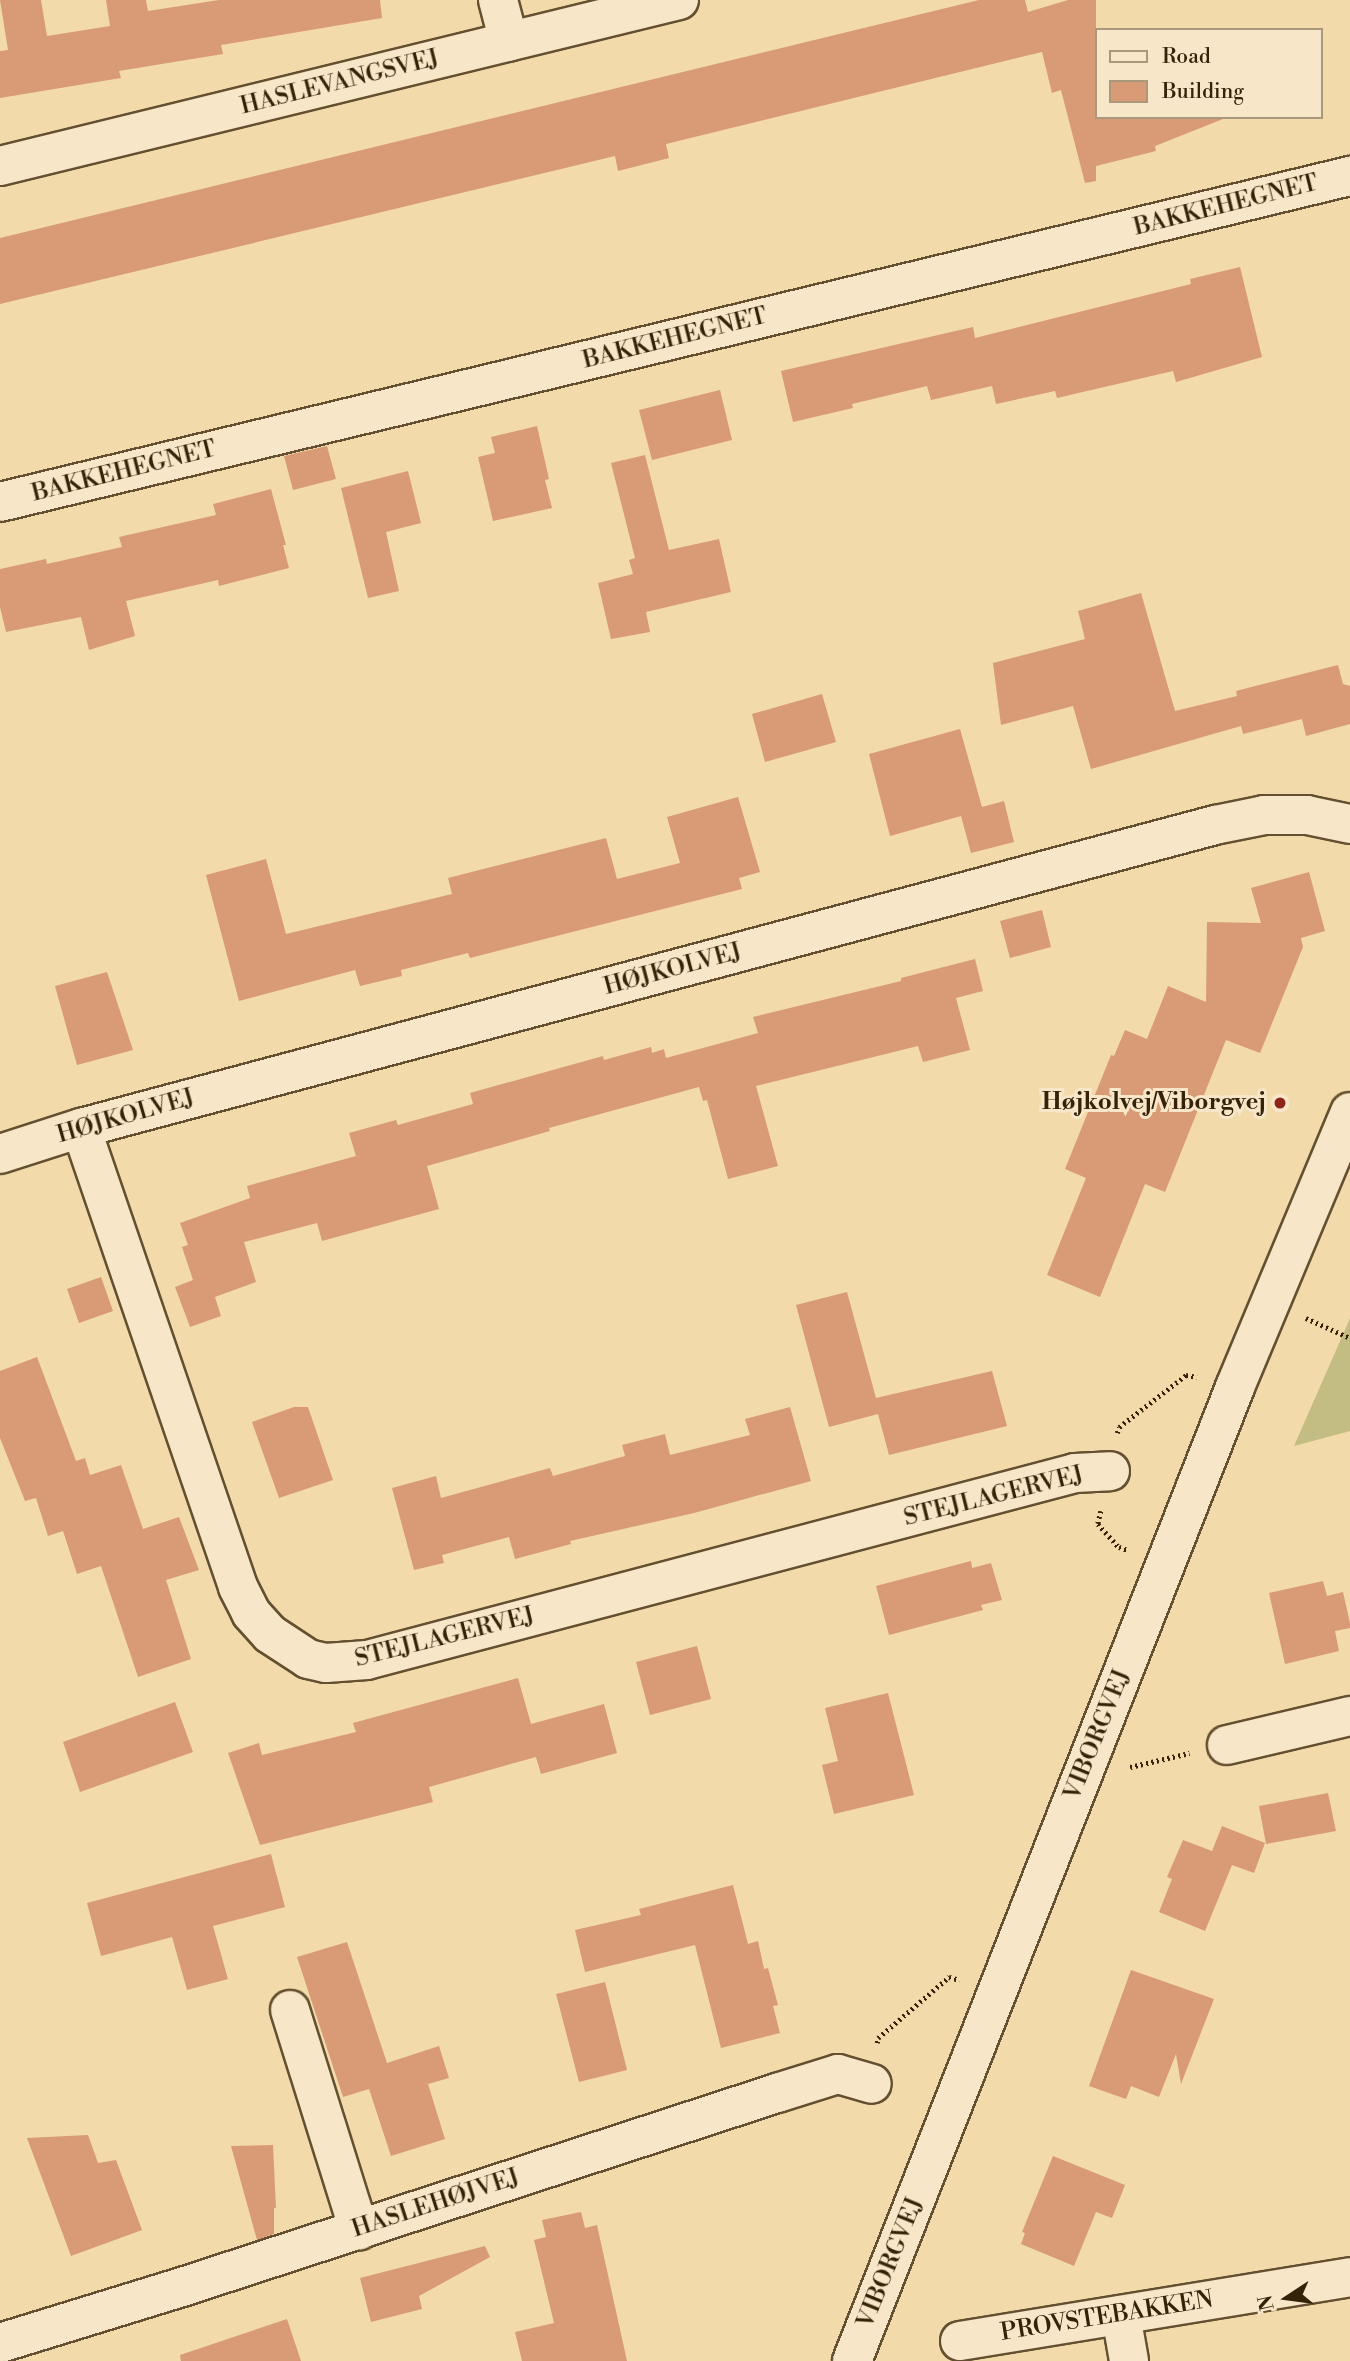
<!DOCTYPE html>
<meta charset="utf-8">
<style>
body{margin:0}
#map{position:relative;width:1350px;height:2361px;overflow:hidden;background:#f2daaa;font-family:"Libre Bodoni",serif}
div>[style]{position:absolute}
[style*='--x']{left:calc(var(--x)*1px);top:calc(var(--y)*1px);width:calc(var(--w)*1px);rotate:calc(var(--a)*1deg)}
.green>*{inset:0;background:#c3bd83}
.building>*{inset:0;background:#d89b76}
.path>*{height:4.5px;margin-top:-2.25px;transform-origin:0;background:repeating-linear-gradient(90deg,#352208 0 2px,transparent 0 5.5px)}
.roads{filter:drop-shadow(2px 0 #645030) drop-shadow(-2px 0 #645030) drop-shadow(0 2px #645030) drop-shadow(0 -2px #645030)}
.minor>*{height:38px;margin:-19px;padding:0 19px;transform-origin:19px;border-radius:19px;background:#f7e7c8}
.dots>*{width:19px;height:19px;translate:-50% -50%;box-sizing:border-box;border:4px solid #f7e7c8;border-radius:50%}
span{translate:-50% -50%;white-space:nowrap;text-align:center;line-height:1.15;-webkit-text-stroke:6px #f7e7c8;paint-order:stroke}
.street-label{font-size:24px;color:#352208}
.poi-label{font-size:24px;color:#352208;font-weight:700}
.right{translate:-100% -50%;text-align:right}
.legend{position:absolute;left:1095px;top:28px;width:228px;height:91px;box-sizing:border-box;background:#f7e7c8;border:2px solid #a9987b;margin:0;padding:9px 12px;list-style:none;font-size:21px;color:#352208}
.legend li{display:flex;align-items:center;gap:14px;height:35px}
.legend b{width:35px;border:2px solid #a9987b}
.north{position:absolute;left:1252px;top:2263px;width:70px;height:70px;-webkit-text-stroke:5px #f7e7c8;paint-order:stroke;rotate:257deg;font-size:19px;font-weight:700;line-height:28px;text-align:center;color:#352208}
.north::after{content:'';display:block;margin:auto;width:24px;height:32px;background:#352208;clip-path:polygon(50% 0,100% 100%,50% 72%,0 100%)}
</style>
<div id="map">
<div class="green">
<i style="clip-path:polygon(1350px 1318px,1350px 1431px,1294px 1446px,1348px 1323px)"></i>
</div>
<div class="building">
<i style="clip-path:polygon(0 0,41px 0,47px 36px,110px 26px,106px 0,146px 0,148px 11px,219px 0,380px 0,382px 18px,221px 45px,223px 54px,119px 71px,121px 78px,0 98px,0 51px,8px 50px)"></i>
<i style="clip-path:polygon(979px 0,1025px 0,1028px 12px,1068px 0,1096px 0,1096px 117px,1223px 119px,1155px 146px,1156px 151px,1096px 166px,1096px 181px,1085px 183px,1061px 90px,1052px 93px,1042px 52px,666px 144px,669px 158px,618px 171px,615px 156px,0 304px,0 238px)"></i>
<i style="clip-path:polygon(1240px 267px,1262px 357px,1176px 382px,1173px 371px,1057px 398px,1055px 391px,996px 404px,992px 386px,931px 400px,927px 386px,852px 404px,853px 408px,793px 422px,781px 371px,973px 327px,975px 338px,1191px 284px,1190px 279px)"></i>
<i style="clip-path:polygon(720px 390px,732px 440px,652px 460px,639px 410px)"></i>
<i style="clip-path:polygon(537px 426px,549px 479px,545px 480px,552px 508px,493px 521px,478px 457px,495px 453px,491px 437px)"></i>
<i style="clip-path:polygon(327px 446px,336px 479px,293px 490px,284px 456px)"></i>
<i style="clip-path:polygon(645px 455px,669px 550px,719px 539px,731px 592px,646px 612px,650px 632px,611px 639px,598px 583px,633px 574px,629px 560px,635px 558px,611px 463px)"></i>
<i style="clip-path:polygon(408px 471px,421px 523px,386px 532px,399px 591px,368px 598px,341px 488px)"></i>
<i style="clip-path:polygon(271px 489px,286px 545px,283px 545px,289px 568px,219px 586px,218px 580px,126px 601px,135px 636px,89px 650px,81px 617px,6px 632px,0 607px,0 569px,46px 559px,47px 564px,122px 547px,119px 537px,216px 515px,213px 504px)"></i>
<i style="clip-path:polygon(1141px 593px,1175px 711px,1237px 696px,1236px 691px,1338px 665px,1343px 684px,1350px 686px,1350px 724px,1306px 736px,1302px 719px,1243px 734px,1241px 726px,1091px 769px,1073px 706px,1001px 725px,993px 663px,1085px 639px,1078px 611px)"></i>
<i style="clip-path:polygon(822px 694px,836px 742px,765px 762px,752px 714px)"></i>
<i style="clip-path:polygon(960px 729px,982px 807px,1004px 801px,1014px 842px,971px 853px,961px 816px,890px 836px,869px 754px)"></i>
<i style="clip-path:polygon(738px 797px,760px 872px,739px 878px,742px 889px,470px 958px,468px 953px,401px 970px,402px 976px,360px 986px,355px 970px,239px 1001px,206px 875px,266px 859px,286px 934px,452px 894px,448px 878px,606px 838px,617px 879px,680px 863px,667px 817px)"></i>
<i style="clip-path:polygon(1309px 872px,1325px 931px,1301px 938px,1303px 947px,1260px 1053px,1226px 1040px,1165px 1192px,1145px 1184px,1100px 1297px,1047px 1275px,1086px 1178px,1065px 1169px,1111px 1055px,1114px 1056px,1125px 1030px,1147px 1039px,1168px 986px,1206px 1002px,1207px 922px,1261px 923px,1251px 888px)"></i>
<i style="clip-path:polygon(1042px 910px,1051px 947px,1010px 958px,1000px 921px)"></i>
<i style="clip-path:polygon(975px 959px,983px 991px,956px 998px,970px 1050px,923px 1062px,918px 1046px,756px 1086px,778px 1166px,728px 1179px,707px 1100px,703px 1101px,699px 1087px,549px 1128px,550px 1131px,427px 1166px,439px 1209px,322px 1241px,317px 1223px,244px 1242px,256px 1282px,215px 1297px,221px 1316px,190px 1327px,175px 1287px,193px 1280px,182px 1247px,188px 1245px,180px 1223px,250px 1198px,247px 1186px,356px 1156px,349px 1133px,396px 1120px,398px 1125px,473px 1104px,470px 1093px,603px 1056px,604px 1060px,651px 1047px,652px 1053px,664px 1049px,666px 1058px,758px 1033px,753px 1017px,901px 981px,901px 978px)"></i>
<i style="clip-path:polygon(107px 972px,133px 1050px,77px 1065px,55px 986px)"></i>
<i style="clip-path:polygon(101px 1277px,113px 1311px,79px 1323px,67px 1289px)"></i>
<i style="clip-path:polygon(847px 1292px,876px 1398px,992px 1371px,1007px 1426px,889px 1455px,878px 1414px,829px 1427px,796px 1305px)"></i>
<i style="clip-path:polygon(37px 1357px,76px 1461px,85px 1458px,90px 1475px,121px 1465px,143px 1529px,179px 1517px,199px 1570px,166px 1580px,191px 1659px,138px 1677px,101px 1566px,77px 1574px,63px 1531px,48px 1536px,36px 1498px,25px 1501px,0 1438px,0 1371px)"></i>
<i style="clip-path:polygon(294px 1407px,308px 1407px,333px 1480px,279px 1498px,252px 1422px)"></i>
<i style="clip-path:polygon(790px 1407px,811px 1481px,694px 1513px,570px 1541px,571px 1544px,515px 1559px,509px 1537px,442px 1555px,444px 1563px,414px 1570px,392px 1488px,436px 1476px,441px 1498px,550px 1468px,553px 1476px,625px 1456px,622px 1445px,665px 1434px,670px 1455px,750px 1435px,745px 1419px)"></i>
<i style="clip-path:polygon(971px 1561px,972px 1568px,991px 1563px,1002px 1600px,981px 1605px,983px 1610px,889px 1635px,876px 1586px)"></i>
<i style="clip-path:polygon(1323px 1581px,1327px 1596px,1343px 1592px,1350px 1623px,1350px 1628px,1335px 1631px,1339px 1651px,1285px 1664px,1269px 1593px)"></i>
<i style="clip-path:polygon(697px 1646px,711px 1699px,650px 1715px,636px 1662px)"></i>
<i style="clip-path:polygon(518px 1678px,531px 1724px,604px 1704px,617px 1753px,541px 1774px,536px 1757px,429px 1787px,433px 1802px,260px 1845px,228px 1753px,259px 1743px,262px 1755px,356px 1732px,353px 1723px)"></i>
<i style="clip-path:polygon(888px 1693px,914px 1795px,834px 1814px,822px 1765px,838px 1761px,825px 1708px)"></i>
<i style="clip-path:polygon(175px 1702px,193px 1752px,80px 1792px,63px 1742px)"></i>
<i style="clip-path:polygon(1328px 1793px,1336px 1831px,1266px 1844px,1259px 1806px)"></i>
<i style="clip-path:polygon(1222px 1826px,1265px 1843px,1254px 1873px,1232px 1865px,1205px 1931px,1159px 1912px,1172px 1879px,1167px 1877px,1183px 1840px,1212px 1851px)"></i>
<i style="clip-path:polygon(271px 1854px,285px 1907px,213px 1926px,228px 1979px,187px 1990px,172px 1937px,101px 1956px,87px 1903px)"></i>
<i style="clip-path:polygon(733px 1885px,748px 1944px,758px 1941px,764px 1969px,768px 1968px,778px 2005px,773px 2006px,780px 2033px,721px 2048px,695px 1945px,585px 1972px,575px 1930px,641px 1915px,639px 1909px)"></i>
<i style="clip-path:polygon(347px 1942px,387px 2063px,439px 2046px,449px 2078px,428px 2084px,445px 2139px,391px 2156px,369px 2089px,343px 2097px,297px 1957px)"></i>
<i style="clip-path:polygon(1131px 1970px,1214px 1999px,1181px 2084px,1176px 2054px,1159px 2097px,1131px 2086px,1126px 2099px,1089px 2086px)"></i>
<i style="clip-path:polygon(605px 1982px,627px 2070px,579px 2082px,556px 1994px)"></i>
<i style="clip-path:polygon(88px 2135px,98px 2163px,116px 2160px,142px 2230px,71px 2256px,27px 2138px)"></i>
<i style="clip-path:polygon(273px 2145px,276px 2208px,274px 2208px,274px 2234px,257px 2240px,231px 2146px)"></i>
<i style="clip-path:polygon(1053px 2156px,1125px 2185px,1112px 2218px,1096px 2212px,1074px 2266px,1021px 2244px,1025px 2233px,1022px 2232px)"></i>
<i style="clip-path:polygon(581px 2212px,585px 2228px,597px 2225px,627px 2361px,522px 2361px,515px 2332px,554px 2323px,534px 2240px,546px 2237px,542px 2220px)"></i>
<i style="clip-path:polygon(485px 2246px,490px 2257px,419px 2296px,422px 2309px,371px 2322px,360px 2278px)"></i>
<i style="clip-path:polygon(287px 2319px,301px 2361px,181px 2361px,180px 2355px)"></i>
</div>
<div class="path">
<i style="--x:1306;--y:1318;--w:48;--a:24.4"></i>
<i style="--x:1117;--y:1433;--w:6;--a:-72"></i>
<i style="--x:1119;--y:1427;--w:85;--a:-37.8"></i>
<i style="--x:1186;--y:1375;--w:11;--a:10"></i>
<i style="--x:1101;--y:1511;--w:13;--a:103"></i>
<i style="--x:1098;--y:1524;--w:31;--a:48"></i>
<i style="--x:1119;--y:1547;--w:9;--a:18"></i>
<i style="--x:1130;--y:1767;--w:61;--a:-13.3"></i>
<i style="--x:877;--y:2043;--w:5;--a:-79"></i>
<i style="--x:878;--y:2038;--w:94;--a:-40.7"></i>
<i style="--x:949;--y:1977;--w:11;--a:15"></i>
</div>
<div class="roads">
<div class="minor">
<i style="--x:498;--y:0;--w:43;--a:75.3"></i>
<i style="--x:0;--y:166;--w:699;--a:-13.74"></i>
<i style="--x:0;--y:502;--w:1389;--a:-13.58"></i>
<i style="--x:81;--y:1128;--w:485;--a:71.1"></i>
<i style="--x:238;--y:1587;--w:29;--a:63"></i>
<i style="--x:251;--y:1613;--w:28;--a:48"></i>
<i style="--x:270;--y:1634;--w:45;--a:33.3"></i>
<i style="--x:308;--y:1659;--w:18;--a:13"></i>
<i style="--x:326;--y:1663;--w:41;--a:-4.2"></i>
<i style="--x:367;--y:1660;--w:732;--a:-14.8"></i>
<i style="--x:1075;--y:1473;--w:35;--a:-3"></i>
<i style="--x:0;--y:1154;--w:85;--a:-17.8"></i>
<i style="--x:81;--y:1128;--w:1174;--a:-14.96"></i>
<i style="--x:1215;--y:825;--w:50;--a:-11.5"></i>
<i style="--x:1264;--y:815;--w:43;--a:0"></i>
<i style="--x:1307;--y:815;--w:44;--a:11.8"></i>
<i style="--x:1227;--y:1745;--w:126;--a:-13.3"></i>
<i style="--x:290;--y:2010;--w:231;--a:72.6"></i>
<i style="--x:1121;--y:2315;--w:47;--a:80.1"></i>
<i style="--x:960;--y:2341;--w:395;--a:-9.3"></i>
<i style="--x:0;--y:2343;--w:190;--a:-17.1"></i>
<i style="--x:182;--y:2287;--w:626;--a:-18.06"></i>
<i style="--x:777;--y:2093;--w:64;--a:-17.3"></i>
<i style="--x:838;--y:2074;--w:35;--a:16"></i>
<i style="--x:852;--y:2361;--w:1047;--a:-68.53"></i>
<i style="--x:1235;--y:1387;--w:298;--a:-67.3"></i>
</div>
</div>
<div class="dots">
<i style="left:1280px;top:1103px;background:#8f2418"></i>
</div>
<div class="street-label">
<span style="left:340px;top:83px;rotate:-14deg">HASLEVANGSVEJ</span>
<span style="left:1226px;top:206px;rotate:-14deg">BAKKEHEGNET</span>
<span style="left:675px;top:339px;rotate:-14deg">BAKKEHEGNET</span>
<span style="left:124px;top:472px;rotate:-14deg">BAKKEHEGNET</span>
<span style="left:673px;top:970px;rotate:-15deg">HØJKOLVEJ</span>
<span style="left:126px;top:1117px;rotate:-16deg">HØJKOLVEJ</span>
<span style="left:994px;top:1497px;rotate:-14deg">STEJLAGERVEJ</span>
<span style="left:445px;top:1638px;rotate:-14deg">STEJLAGERVEJ</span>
<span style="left:1098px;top:1735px;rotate:-68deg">VIBORGVEJ</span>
<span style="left:436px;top:2204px;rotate:-18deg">HASLEHØJVEJ</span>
<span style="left:891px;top:2263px;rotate:-68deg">VIBORGVEJ</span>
<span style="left:1107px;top:2317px;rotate:-9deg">PROVSTEBAKKEN</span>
</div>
<div class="poi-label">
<span class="right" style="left:1266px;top:1103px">Højkolvej/Viborgvej</span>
</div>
<ul class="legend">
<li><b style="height:9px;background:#f7e7c8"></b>Road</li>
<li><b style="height:19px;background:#d89b76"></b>Building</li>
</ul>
<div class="north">N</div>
</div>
